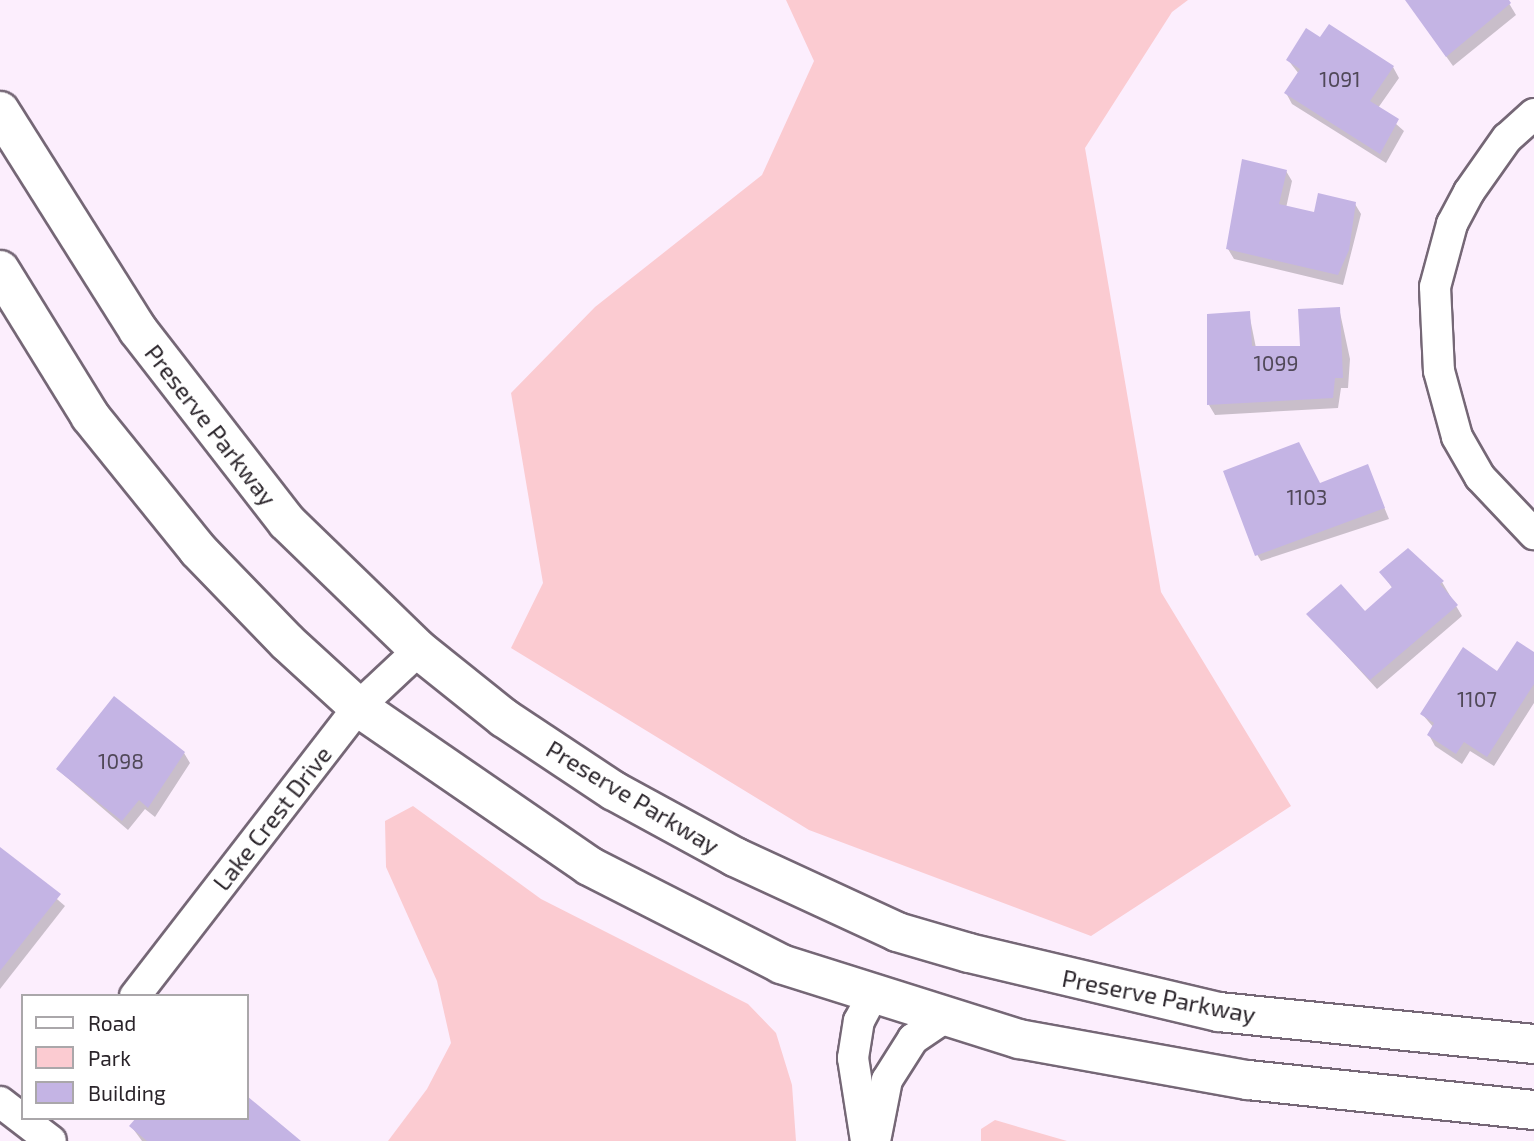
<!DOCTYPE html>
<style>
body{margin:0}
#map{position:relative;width:1534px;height:1141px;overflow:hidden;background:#fceefd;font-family:"Exo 2",sans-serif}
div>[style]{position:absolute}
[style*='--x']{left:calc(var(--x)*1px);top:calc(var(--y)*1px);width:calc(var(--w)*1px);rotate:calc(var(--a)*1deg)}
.green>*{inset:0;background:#fbcbd1}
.shadow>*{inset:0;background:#0003}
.building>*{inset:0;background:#c4b4e4}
.roads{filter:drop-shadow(2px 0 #756776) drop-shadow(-2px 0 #756776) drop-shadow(0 2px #756776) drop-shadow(0 -2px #756776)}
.street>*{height:30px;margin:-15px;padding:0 15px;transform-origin:15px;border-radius:15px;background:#fff}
.secondary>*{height:38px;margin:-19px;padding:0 19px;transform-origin:19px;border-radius:19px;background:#fff}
span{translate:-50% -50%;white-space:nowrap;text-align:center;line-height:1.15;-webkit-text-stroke:6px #fff;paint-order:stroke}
.number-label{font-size:21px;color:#504858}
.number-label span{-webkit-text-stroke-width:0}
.street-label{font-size:24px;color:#2a242a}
.legend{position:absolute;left:21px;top:994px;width:228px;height:126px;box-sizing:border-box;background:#fff;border:2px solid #aaa7aa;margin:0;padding:9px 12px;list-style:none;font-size:21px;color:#2a242a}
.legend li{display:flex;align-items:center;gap:14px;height:35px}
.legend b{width:35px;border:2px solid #aaa7aa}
</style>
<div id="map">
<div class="green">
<i style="clip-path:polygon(786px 0,1188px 0,1172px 12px,1085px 148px,1161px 592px,1291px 806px,1091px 936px,809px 830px,511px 648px,543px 583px,511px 393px,595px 307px,762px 175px,814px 61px)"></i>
<i style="clip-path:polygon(413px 806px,541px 899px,748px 1004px,776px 1033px,792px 1085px,796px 1141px,388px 1141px,427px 1089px,451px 1043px,437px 981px,386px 867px,385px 821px)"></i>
<i style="clip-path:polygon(995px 1120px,1067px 1141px,981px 1141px,981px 1129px)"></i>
</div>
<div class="shadow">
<i style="clip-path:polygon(1406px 0,1507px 0,1516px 15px,1453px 66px)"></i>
<i style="clip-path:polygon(1288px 60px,1393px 67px,1399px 78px,1378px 108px,1404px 131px,1386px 163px,1292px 104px,1286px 93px,1299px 74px)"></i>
<i style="clip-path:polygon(1286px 171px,1292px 181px,1286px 208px,1315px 214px,1355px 204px,1361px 214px,1343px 285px,1234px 259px,1228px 249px)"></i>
<i style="clip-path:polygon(1339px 308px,1350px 359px,1348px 388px,1341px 388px,1338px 408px,1215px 415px,1209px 405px,1249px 313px,1256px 348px,1302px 348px)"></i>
<i style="clip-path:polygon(1367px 466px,1389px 519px,1261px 561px,1255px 551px,1320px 485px)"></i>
<i style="clip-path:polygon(1382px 573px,1442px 582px,1462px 616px,1377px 689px,1309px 615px,1365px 613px,1393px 589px)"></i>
<i style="clip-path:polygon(1534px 654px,1534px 703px,1494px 766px,1470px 751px,1462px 764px,1435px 746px,1429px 735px,1434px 728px,1422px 714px)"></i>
<i style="clip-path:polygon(184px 753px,190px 763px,155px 817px,145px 809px,128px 830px,58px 770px)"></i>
<i style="clip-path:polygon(0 850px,65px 906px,0 989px)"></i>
<i style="clip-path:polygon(247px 1098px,299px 1141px,142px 1141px,131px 1126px,247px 1118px)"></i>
</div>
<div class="building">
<i style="clip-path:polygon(1405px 0,1509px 0,1511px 3px,1446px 57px)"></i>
<i style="clip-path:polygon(1329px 24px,1394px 66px,1370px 101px,1399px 119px,1380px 154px,1284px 93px,1300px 69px,1286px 60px,1306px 28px,1320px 37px)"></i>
<i style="clip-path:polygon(1242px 159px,1287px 170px,1279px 204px,1314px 212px,1318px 193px,1356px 202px,1349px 250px,1338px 275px,1226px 249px)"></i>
<i style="clip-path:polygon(1340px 307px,1343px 378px,1335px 378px,1333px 398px,1207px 405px,1207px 314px,1250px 311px,1252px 346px,1300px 346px,1298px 309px)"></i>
<i style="clip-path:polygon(1299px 442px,1320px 483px,1368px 464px,1385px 508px,1255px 556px,1223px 471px)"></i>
<i style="clip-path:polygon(1408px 548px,1444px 581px,1440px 584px,1458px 605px,1370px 680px,1306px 614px,1341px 584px,1365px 611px,1392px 587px,1379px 572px)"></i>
<i style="clip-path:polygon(1517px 641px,1534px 652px,1534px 684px,1487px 757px,1464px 742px,1456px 754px,1427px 735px,1434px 723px,1420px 714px,1463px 647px,1497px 671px)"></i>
<i style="clip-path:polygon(114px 696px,185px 752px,148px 808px,139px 800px,122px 821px,56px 769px)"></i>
<i style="clip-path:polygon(0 847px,61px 894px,0 971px)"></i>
<i style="clip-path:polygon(247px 1096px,301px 1141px,147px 1141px,129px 1126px,136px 1118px,247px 1118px)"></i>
</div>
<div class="roads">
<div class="street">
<i style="--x:1534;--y:114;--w:36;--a:138"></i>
<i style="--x:1507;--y:138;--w:66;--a:125.1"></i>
<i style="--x:1469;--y:192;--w:36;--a:118"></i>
<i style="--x:1452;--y:224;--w:65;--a:105.1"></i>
<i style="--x:1435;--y:287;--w:84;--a:87.3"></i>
<i style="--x:1439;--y:371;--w:68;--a:74.7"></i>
<i style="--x:1457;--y:437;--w:46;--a:60.1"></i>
<i style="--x:1480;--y:477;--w:79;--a:46.5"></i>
<i style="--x:135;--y:996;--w:365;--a:-52.3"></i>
<i style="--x:358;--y:707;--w:83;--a:-43.1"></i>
<i style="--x:0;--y:1102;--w:64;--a:37.4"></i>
<i style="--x:866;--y:1141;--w:84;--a:-98.9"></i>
<i style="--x:853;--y:1058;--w:37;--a:-81"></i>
<i style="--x:859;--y:1021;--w:32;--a:-62"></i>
<i style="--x:875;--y:1141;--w:62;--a:-78.9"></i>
<i style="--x:887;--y:1080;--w:49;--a:-57.6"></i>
<i style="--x:913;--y:1039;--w:41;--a:-34.1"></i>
</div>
<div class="secondary">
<i style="--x:0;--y:111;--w:259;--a:57.8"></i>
<i style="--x:138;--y:330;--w:243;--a:52.2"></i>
<i style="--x:287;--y:522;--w:184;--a:44.1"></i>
<i style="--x:419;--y:650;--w:109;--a:38.7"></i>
<i style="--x:504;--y:718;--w:132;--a:33.6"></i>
<i style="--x:614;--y:791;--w:138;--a:28.6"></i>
<i style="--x:735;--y:857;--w:179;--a:24.8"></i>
<i style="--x:897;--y:932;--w:75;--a:16.3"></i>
<i style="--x:969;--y:953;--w:257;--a:13.3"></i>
<i style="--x:1219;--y:1012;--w:317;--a:5.8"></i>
<i style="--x:0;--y:270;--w:172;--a:58.3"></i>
<i style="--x:90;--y:416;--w:172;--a:51.1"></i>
<i style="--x:198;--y:550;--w:128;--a:45.9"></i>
<i style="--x:287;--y:642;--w:96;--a:42.5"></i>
<i style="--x:358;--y:707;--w:280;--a:34.5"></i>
<i style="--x:589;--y:866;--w:216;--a:27"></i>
<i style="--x:781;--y:964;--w:250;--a:17.5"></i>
<i style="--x:1019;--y:1039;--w:233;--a:10.2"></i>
<i style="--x:1248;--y:1080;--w:288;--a:6"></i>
</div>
</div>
<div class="number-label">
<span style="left:1340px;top:79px">1091</span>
<span style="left:1276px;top:363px">1099</span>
<span style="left:1307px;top:497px">1103</span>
<span style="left:1477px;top:699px">1107</span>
<span style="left:121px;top:761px">1098</span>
</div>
<div class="street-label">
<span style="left:211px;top:425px;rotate:52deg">Preserve Parkway</span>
<span style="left:633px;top:797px;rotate:31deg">Preserve Parkway</span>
<span style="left:272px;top:818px;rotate:-52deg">Lake Crest Drive</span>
<span style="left:1159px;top:996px;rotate:11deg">Preserve Parkway</span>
</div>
<ul class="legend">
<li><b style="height:9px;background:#fff"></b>Road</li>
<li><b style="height:19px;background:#fbcbd1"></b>Park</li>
<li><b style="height:19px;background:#c4b4e4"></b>Building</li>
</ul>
</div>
